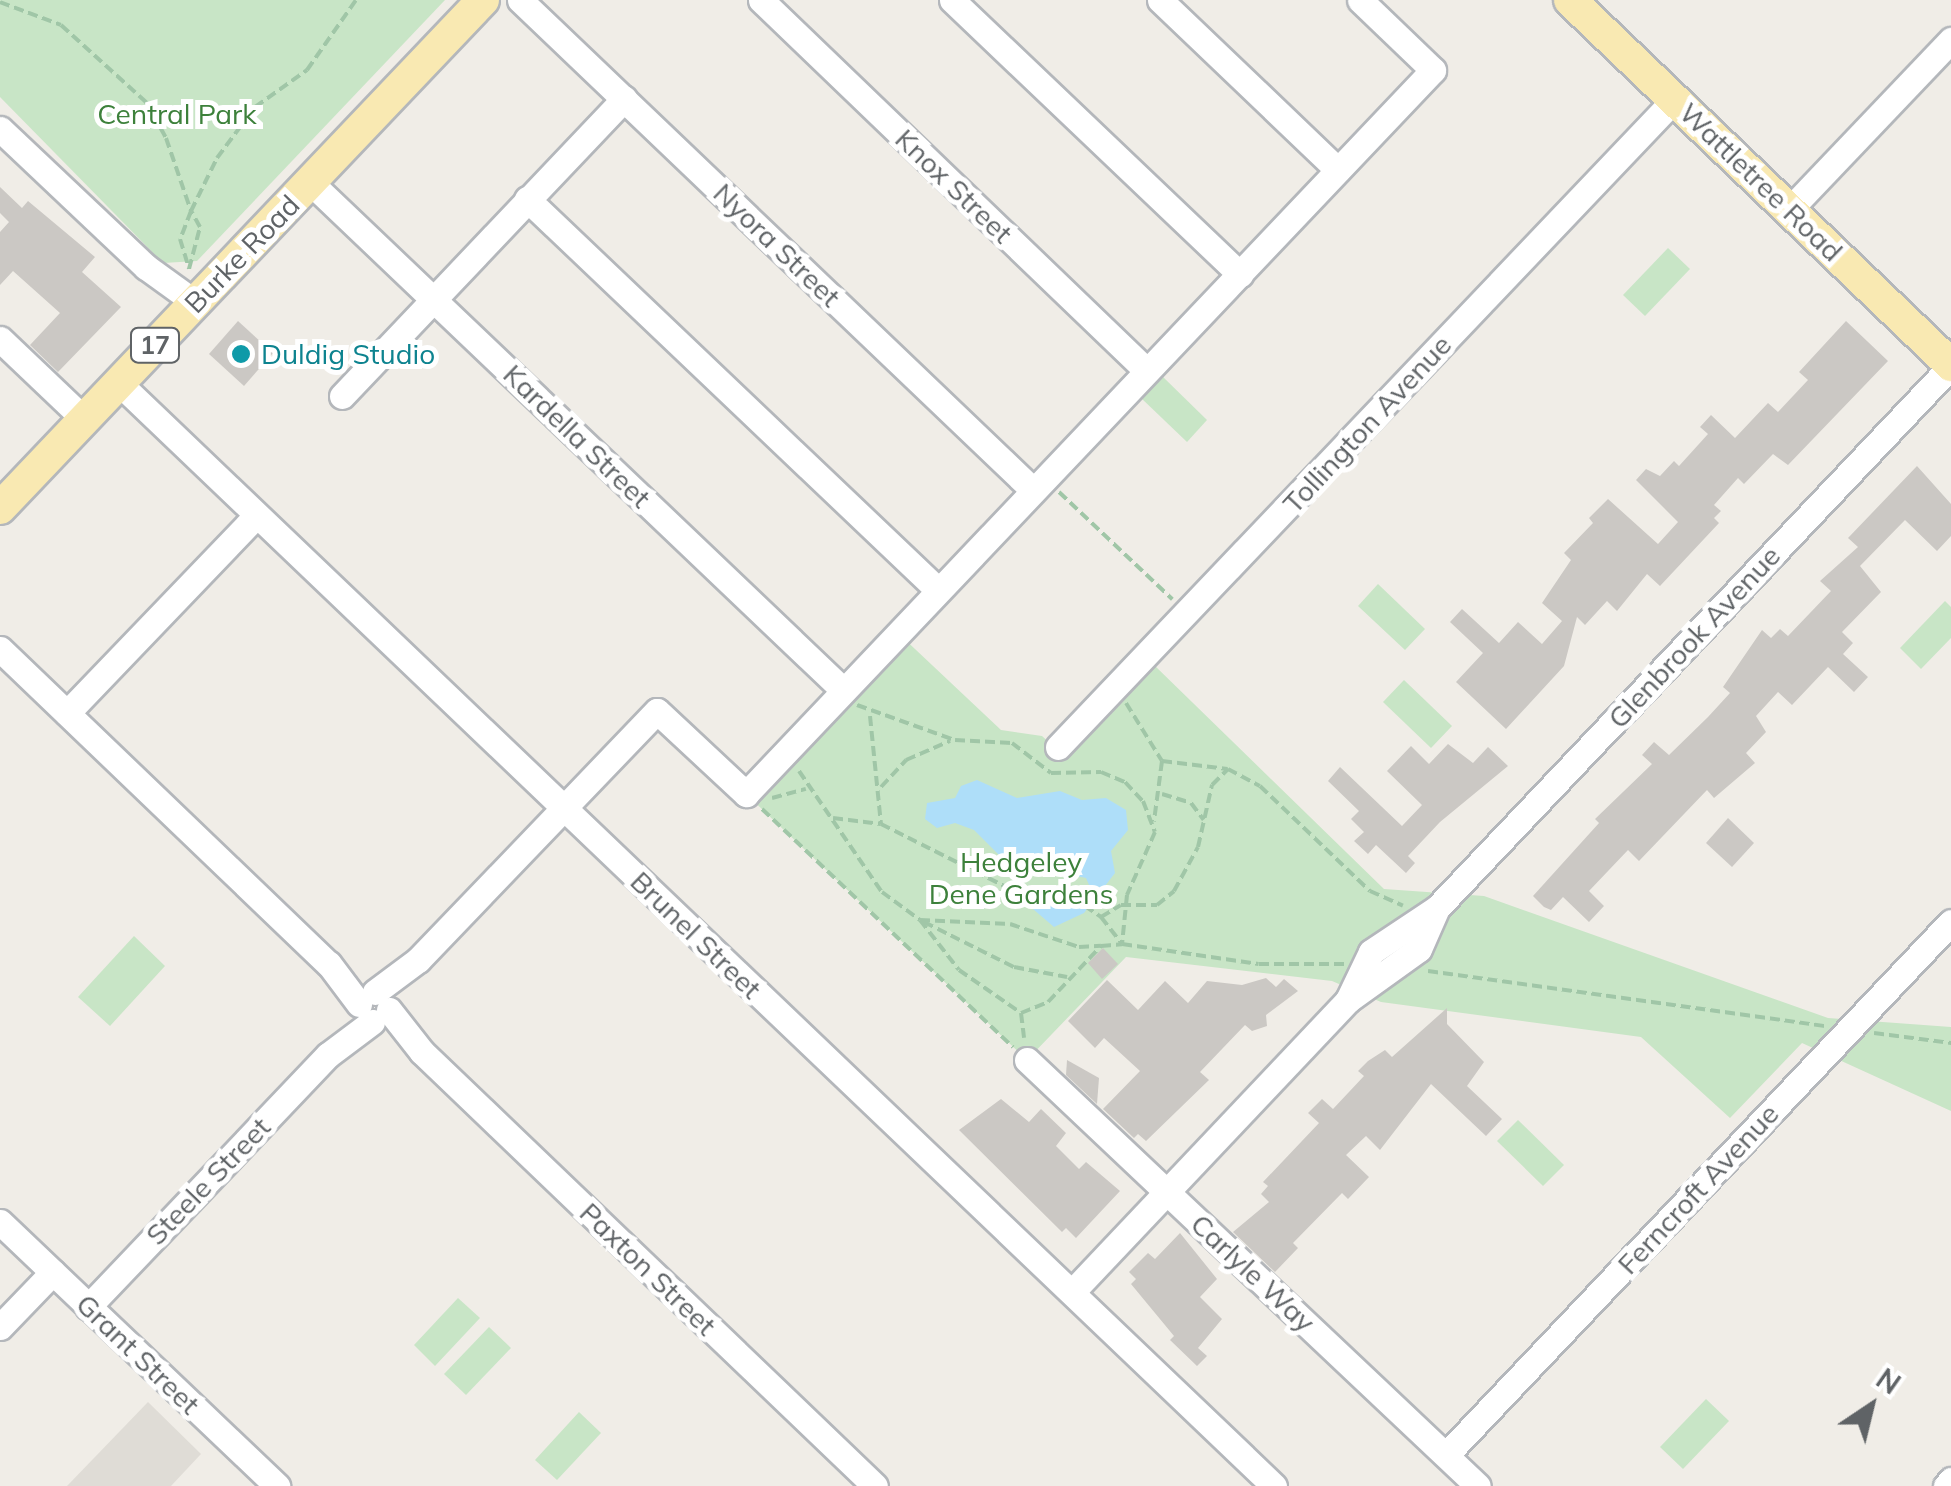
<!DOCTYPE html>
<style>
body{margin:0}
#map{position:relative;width:1951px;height:1486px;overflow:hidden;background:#f0ede7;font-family:Mulish,sans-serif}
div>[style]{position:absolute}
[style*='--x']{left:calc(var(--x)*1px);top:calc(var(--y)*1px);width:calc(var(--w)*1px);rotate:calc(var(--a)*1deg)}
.education>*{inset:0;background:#dfdcd6}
.green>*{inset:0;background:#c8e5c6}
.water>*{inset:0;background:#aedef9}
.building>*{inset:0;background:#cbc8c4}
.path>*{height:4px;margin-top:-2px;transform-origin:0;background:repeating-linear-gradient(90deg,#a0c6a7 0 10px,transparent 0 15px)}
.roads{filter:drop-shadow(2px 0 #b4b7bb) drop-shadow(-2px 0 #b4b7bb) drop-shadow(0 2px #b4b7bb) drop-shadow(0 -2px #b4b7bb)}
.minor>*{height:25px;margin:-12.5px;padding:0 12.5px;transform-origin:12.5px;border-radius:12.5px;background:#fff}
.major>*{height:32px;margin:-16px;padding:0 16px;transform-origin:16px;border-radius:16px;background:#f9e9b2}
.dots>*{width:28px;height:28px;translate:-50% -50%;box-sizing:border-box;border:5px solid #fff;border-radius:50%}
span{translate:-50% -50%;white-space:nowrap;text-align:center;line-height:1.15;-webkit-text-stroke:10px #fff;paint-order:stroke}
.shield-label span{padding:2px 8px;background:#fff;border:2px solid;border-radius:8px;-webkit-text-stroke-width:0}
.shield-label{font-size:25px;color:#5f6366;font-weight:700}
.park-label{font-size:28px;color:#3d813b}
.street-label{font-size:28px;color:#5f6366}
.culture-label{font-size:28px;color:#0d838f}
.left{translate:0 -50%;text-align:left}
.north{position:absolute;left:1821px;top:1356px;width:100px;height:100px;-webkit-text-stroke:8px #fff;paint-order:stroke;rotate:35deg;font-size:28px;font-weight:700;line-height:40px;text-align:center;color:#5f6366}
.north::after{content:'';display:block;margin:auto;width:35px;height:45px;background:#5f6366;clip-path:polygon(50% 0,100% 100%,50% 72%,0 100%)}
</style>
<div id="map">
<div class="education">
<i style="clip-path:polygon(148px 1402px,201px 1454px,171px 1486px,67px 1486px)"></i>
</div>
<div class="green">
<i style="clip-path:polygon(0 0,445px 0,197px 261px,163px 263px,0 97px)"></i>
<i style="clip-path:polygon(1668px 248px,1690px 269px,1645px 316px,1623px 295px)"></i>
<i style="clip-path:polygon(1161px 375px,1207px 420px,1187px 442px,1140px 397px)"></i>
<i style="clip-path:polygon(1378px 584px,1425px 629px,1405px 650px,1358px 606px)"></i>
<i style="clip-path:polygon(1945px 601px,1951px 607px,1951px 638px,1921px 669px,1900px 648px)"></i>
<i style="clip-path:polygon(898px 633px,1001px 730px,1042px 736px,1065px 757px,1154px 665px,1384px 889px,1484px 896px,1828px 1018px,1951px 1027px,1951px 1111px,1802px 1043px,1730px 1118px,1641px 1037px,1381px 1002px,1332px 981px,1126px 957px,1027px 1060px,746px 794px)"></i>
<i style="clip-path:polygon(1404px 680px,1452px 726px,1431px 748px,1383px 702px)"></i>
<i style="clip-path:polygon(134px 936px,165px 966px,110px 1026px,78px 997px)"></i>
<i style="clip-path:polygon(1518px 1120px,1564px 1165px,1543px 1186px,1497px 1141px)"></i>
<i style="clip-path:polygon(458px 1298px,480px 1318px,435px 1366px,414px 1345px)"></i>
<i style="clip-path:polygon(489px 1327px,511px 1348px,466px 1395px,444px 1374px)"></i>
<i style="clip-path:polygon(1706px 1399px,1729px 1421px,1683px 1469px,1660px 1447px)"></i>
<i style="clip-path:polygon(579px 1412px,601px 1433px,557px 1480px,535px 1460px)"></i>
</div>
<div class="water">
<i style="clip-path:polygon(evenodd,977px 780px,1017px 798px,1060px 791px,1082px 800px,1106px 798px,1126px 810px,1128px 830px,1111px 851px,1115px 873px,1084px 913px,1054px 927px,1019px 897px,1006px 862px,974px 830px,955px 823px,937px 828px,925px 819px,927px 803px,955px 798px,961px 786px,977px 780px,1032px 856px,1053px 871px,1086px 878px,1090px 887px,1081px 904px,1036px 899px,1022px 882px,1018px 865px,1032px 856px)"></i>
</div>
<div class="building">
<i style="clip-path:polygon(0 187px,22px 208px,28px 201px,95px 257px,82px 272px,121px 307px,58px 372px,30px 345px,60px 313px,13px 271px,0 285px,0 232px,9px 222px,0 213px)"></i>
<i style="clip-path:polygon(238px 321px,273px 353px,244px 386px,209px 354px)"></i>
<i style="clip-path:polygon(1846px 321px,1888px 361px,1788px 465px,1773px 454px,1744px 484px,1738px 478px,1714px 505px,1721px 511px,1714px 518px,1719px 523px,1660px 586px,1647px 574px,1617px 611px,1607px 601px,1585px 625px,1577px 617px,1564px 666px,1506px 729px,1456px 682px,1483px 653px,1450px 622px,1462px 609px,1499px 643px,1518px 622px,1542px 644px,1562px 621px,1542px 603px,1571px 560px,1564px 553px,1593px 523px,1589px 518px,1608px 499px,1658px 544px,1678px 522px,1636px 480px,1646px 469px,1660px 476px,1674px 461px,1679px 466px,1708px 434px,1700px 427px,1711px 415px,1735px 438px,1768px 403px,1778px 412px,1808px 380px,1799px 372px)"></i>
<i style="clip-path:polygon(1917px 466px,1951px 504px,1951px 536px,1937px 551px,1905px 520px,1860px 566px,1881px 592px,1842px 632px,1853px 643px,1843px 654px,1868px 677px,1854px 692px,1828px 667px,1792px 705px,1778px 692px,1756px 716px,1766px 732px,1746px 753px,1755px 763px,1714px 798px,1707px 790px,1639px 861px,1628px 850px,1589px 891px,1604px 906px,1589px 922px,1563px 897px,1551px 910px,1544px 907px,1533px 896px,1599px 823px,1595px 819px,1652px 764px,1642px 755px,1654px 742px,1669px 755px,1708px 717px,1730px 693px,1723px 687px,1762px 630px,1771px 638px,1780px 629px,1788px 636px,1831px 591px,1820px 581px,1858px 547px,1848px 538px)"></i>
<i style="clip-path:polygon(1448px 744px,1473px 763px,1488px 747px,1508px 766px,1440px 822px,1408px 856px,1415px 863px,1406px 873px,1376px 845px,1368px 854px,1354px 841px,1364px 832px,1351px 819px,1359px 811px,1328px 781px,1340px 767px,1402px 826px,1422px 805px,1387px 771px,1411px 746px,1429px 764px)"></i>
<i style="clip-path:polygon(1728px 818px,1754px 843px,1732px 867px,1706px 843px)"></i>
<i style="clip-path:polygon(1103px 948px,1118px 964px,1102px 979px,1088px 963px)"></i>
<i style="clip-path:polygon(1266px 978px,1276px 987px,1284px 979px,1298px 991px,1266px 1015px,1267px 1026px,1252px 1031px,1245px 1025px,1200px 1072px,1209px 1080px,1146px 1141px,1138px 1134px,1134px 1138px,1103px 1109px,1140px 1071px,1104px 1038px,1095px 1048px,1068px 1021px,1107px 980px,1138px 1010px,1165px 981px,1188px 1003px,1207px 981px,1242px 985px)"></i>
<i style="clip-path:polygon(1447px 1008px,1447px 1024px,1484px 1062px,1467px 1086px,1502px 1119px,1486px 1136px,1431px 1084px,1380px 1150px,1366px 1136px,1346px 1155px,1369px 1177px,1348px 1199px,1342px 1193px,1293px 1243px,1298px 1248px,1275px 1272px,1233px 1232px,1269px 1202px,1261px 1194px,1268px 1186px,1263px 1182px,1319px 1123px,1308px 1113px,1322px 1099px,1333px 1109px,1364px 1076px,1358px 1071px,1368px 1061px,1385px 1050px,1392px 1057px)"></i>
<i style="clip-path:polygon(1067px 1060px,1099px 1078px,1097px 1104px,1066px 1075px)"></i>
<i style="clip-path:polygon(1001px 1099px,1029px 1122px,1041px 1109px,1066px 1133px,1056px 1146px,1079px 1169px,1086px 1162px,1120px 1191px,1076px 1238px,1066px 1228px,1062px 1232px,959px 1130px)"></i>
<i style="clip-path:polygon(1180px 1233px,1217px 1279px,1200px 1297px,1222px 1319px,1198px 1348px,1207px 1356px,1197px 1366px,1170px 1340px,1174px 1336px,1131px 1284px,1136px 1279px,1129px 1272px,1148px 1253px,1155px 1259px)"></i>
</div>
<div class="path">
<i style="--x:0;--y:2;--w:65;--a:20.7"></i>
<i style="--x:61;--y:25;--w:115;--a:42.2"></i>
<i style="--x:146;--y:102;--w:41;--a:60.9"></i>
<i style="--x:166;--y:138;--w:77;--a:71.1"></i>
<i style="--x:191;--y:211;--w:30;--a:111"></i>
<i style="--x:180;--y:239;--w:31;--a:73"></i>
<i style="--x:189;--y:269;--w:43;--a:-75.3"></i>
<i style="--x:200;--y:227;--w:18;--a:-119"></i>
<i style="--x:191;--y:211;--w:59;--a:-63.9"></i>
<i style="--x:217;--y:158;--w:64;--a:-53.3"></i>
<i style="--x:255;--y:107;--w:64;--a:-35.4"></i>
<i style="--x:307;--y:70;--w:85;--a:-55"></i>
<i style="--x:1059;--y:492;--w:156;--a:43.4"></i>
<i style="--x:1126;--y:703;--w:68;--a:58.2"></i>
<i style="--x:1162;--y:761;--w:61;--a:97.6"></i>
<i style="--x:857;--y:705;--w:104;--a:19.7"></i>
<i style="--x:955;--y:740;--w:57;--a:3"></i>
<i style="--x:1012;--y:743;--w:49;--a:37.6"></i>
<i style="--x:1051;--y:773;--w:50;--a:-1.1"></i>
<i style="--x:1101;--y:772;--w:26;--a:23"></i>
<i style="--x:1125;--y:782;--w:26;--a:47"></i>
<i style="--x:1143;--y:801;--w:33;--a:69"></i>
<i style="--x:1155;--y:832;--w:69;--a:114"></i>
<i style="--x:1127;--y:895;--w:49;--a:95.8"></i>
<i style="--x:1122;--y:944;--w:138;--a:8.3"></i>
<i style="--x:1259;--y:964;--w:85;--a:0"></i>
<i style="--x:870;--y:716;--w:109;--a:84.2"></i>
<i style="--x:881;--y:824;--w:151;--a:26.7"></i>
<i style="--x:1016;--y:892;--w:44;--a:-3.9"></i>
<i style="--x:1060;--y:889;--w:50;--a:34.3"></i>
<i style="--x:1101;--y:917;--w:34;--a:52"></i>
<i style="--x:1162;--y:761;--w:66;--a:6.9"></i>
<i style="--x:799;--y:771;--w:147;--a:55.6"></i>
<i style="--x:882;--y:892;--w:47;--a:36.4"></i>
<i style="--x:920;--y:920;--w:63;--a:52"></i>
<i style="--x:959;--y:970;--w:75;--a:34.7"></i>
<i style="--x:1021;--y:1013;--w:29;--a:-22"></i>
<i style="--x:1048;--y:1002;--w:77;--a:-46.6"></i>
<i style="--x:1101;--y:946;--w:21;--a:-5"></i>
<i style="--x:881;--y:787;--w:37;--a:-47"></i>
<i style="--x:906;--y:760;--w:48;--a:-23.4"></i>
<i style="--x:1162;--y:794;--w:30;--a:17"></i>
<i style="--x:1191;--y:803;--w:21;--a:53"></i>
<i style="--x:772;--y:798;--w:35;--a:-15"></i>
<i style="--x:762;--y:809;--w:346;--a:43.5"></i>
<i style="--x:833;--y:818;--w:48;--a:7.1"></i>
<i style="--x:1101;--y:917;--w:23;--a:-31"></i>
<i style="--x:1121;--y:905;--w:36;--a:0"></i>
<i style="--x:1157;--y:905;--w:22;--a:-39"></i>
<i style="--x:1174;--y:891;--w:50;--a:-61.4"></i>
<i style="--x:1198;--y:847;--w:64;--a:-77.3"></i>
<i style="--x:1212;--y:785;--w:23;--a:-45"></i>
<i style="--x:1228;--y:769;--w:36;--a:28"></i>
<i style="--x:1260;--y:786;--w:152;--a:43.7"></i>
<i style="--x:1370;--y:891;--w:36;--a:24"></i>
<i style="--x:920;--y:920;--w:90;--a:2.5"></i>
<i style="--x:1010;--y:924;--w:73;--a:18.4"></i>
<i style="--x:1079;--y:947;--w:22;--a:-3"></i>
<i style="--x:924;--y:922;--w:101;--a:26.6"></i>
<i style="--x:1014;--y:967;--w:54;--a:10.7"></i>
<i style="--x:1428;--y:971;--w:401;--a:7.9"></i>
<i style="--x:1021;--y:1013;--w:25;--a:83"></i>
<i style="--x:1874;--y:1033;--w:78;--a:7.4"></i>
</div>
<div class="roads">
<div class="minor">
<i style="--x:520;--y:0;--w:709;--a:43.69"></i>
<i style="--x:761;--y:0;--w:535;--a:43.86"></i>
<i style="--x:952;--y:0;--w:398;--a:43.6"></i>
<i style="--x:1160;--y:0;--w:246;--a:43.7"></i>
<i style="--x:0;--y:129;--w:201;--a:43.4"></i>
<i style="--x:146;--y:267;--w:62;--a:35.8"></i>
<i style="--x:310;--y:182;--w:736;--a:43.62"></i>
<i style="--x:527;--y:199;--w:566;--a:43.57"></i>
<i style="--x:1789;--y:210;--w:235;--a:-46.4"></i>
<i style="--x:0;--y:339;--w:116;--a:43.6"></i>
<i style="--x:119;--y:383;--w:1597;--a:43.68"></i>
<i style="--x:342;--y:396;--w:410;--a:-46.5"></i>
<i style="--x:0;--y:649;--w:455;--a:43.8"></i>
<i style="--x:329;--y:964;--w:50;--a:53.1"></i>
<i style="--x:67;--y:713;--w:273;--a:-46.2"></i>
<i style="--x:1058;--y:747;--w:893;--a:-46.41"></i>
<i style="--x:375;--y:992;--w:54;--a:-36.7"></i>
<i style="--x:418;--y:960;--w:345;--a:-46.2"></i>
<i style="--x:657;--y:711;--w:122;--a:43"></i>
<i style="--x:746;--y:794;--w:998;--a:-46.5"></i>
<i style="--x:1433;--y:70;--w:101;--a:-136.2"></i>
<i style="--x:1348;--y:1000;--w:53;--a:-64.4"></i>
<i style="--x:1371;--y:952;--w:79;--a:-33.7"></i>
<i style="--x:1437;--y:908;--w:747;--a:-46.52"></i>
<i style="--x:389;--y:1010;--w:53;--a:51.8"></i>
<i style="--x:422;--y:1052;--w:627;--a:43.77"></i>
<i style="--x:1027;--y:1060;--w:620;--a:43.37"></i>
<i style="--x:0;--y:1222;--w:383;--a:43.6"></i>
<i style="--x:1072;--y:1292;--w:402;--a:-46.6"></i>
<i style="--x:1348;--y:1000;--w:87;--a:-35.7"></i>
<i style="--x:1419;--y:949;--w:45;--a:-66.3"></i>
<i style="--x:88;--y:1307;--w:348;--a:-46.4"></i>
<i style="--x:328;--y:1055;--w:55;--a:-36.9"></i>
<i style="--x:0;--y:1327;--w:76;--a:-46.1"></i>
<i style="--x:1446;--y:1455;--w:734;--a:-46.55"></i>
<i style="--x:1946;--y:1486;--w:8;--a:-50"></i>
</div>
<div class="major">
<i style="--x:1570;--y:0;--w:528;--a:43.77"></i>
<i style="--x:0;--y:508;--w:701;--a:-46.45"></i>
</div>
</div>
<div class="dots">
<i style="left:241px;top:354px;background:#0f9aa8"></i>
</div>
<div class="shield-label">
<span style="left:155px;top:345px">17</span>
</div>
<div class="park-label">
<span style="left:177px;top:114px">Central Park</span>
<span style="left:1021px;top:878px">Hedgeley<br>Dene Gardens</span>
</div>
<div class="street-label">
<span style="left:1761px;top:182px;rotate:44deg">Wattletree Road</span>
<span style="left:954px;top:186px;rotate:44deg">Knox Street</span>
<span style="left:777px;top:245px;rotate:44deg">Nyora Street</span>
<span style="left:242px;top:254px;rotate:-46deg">Burke Road</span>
<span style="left:1367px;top:424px;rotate:-47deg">Tollington Avenue</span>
<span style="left:577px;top:436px;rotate:44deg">Kardella Street</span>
<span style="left:1694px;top:637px;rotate:-47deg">Glenbrook Avenue</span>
<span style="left:696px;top:935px;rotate:44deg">Brunel Street</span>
<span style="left:208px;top:1181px;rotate:-46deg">Steele Street</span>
<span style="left:1698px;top:1189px;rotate:-47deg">Ferncroft Avenue</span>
<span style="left:648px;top:1269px;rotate:44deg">Paxton Street</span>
<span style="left:1253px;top:1273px;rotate:43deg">Carlyle Way</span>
<span style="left:138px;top:1354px;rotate:44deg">Grant Street</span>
</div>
<div class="culture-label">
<span class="left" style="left:261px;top:354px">Duldig Studio</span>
</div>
<div class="north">N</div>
</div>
